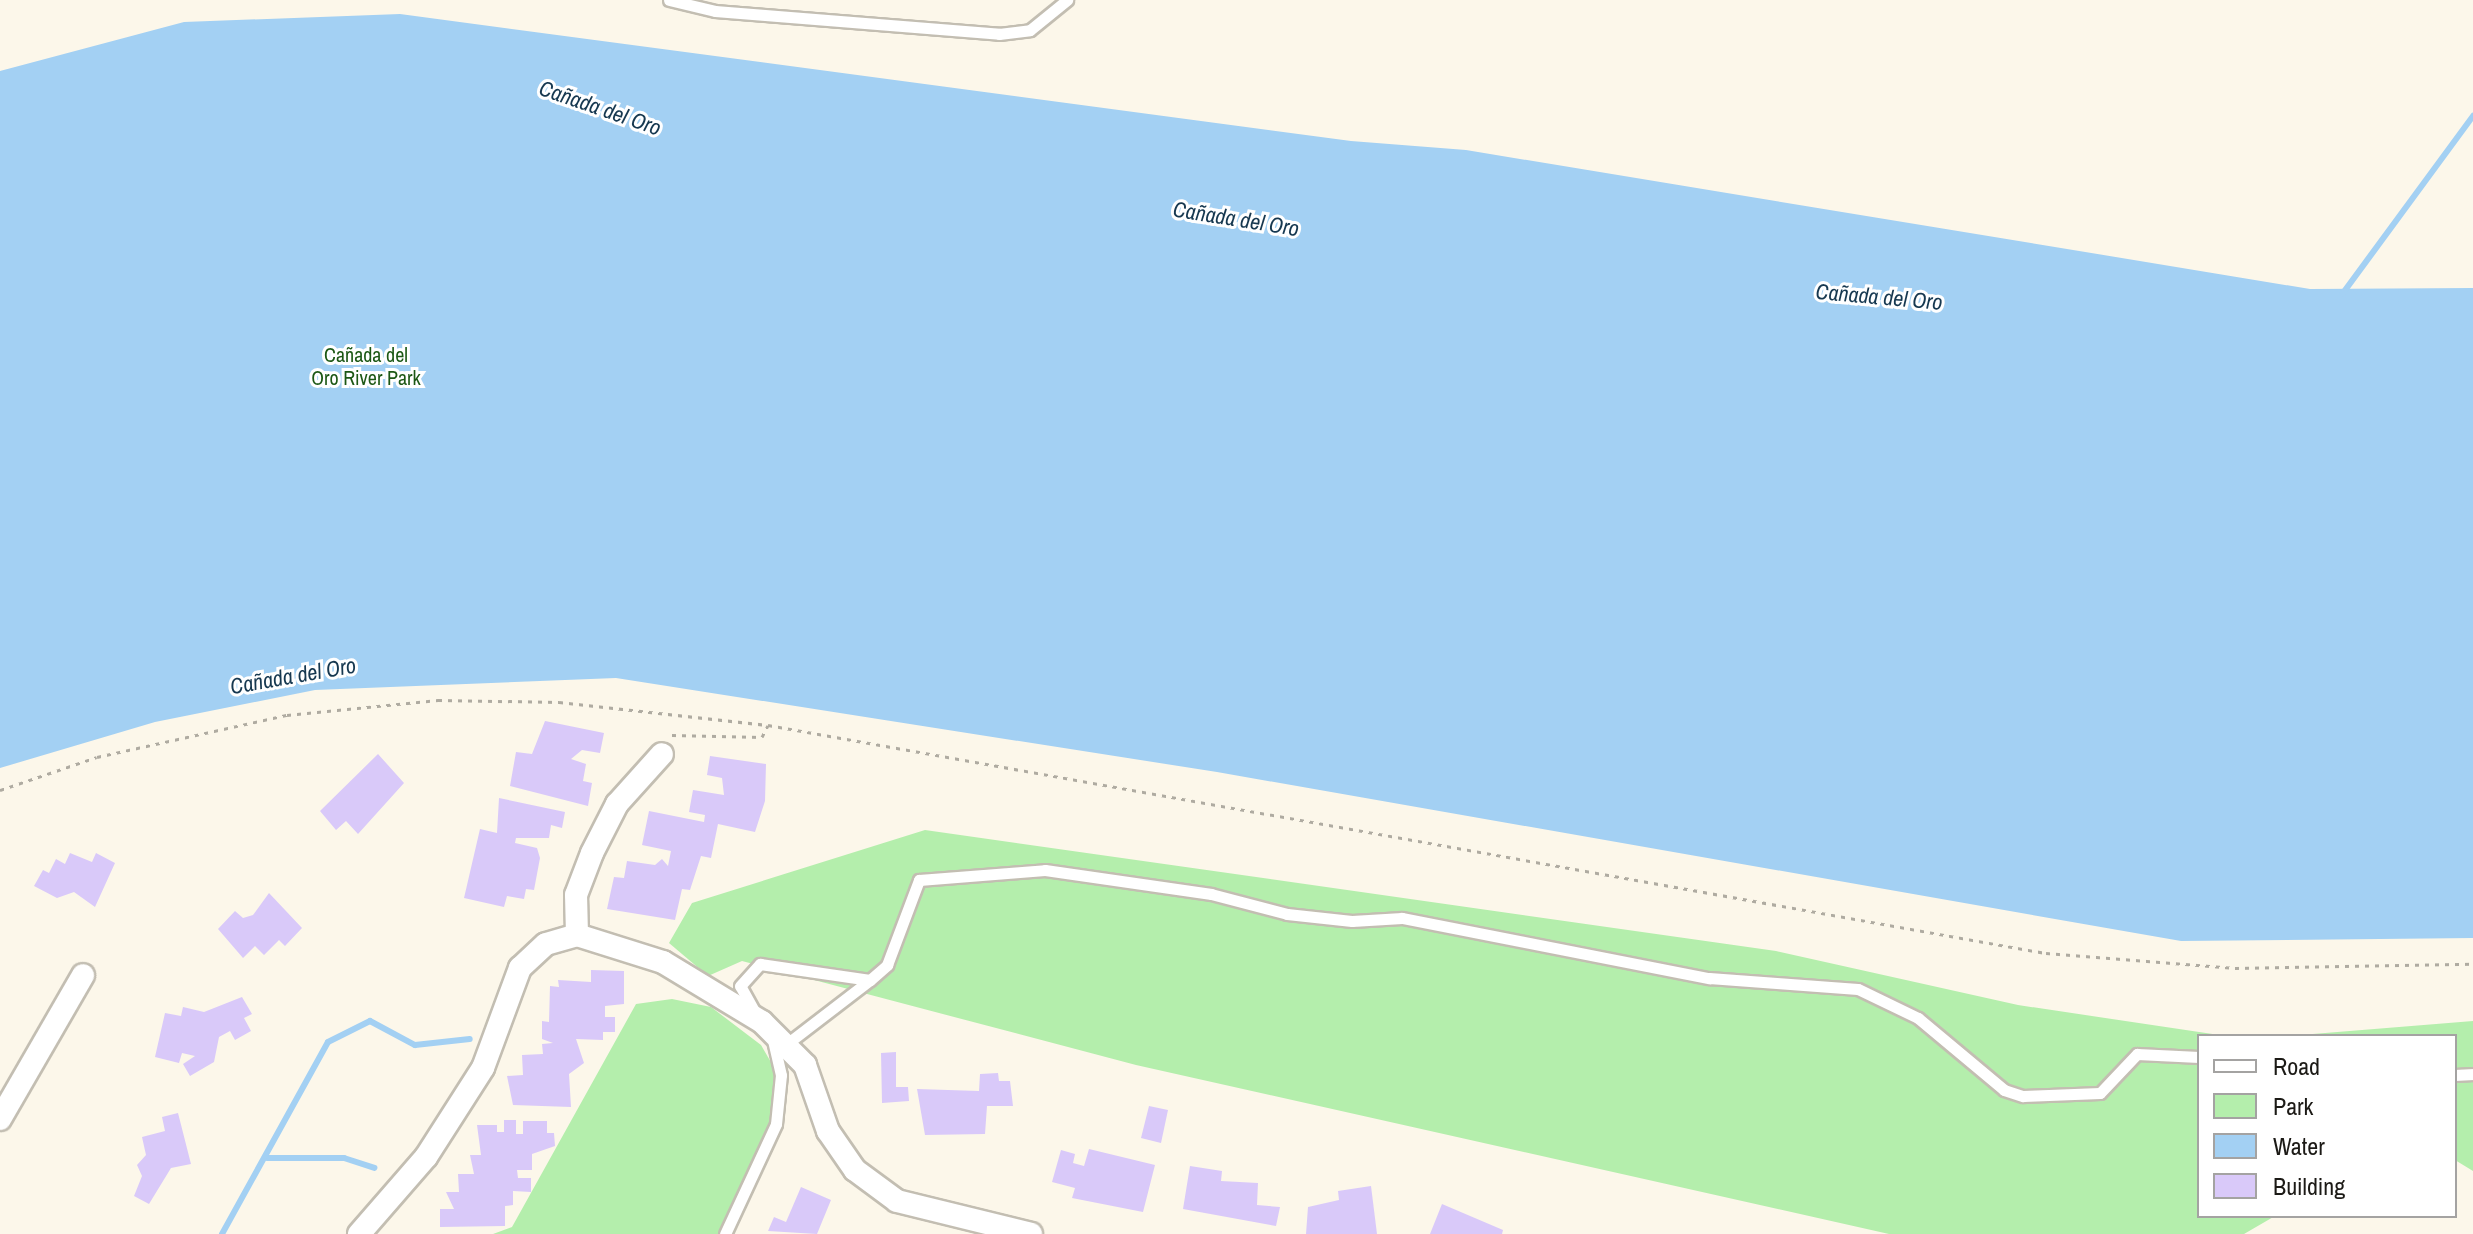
<!DOCTYPE html>
<meta charset="utf-8">
<style>
body{margin:0}
#map{position:relative;width:2473px;height:1234px;overflow:hidden;background:#fcf7ea;font-family:"Archivo Narrow",sans-serif}
div>[style]{position:absolute}
[style*='--x']{left:calc(var(--x)*1px);top:calc(var(--y)*1px);width:calc(var(--w)*1px);rotate:calc(var(--a)*1deg)}
.green>*{inset:0;background:#b4eeac}
.water>*{inset:0;background:#a3d0f3}
.stream>*{height:6px;margin:-3px;padding:0 3px;transform-origin:3px;border-radius:3px;background:#a3d0f3}
.building>*{inset:0;background:#d9c9f9}
.path>*{height:3px;margin-top:-1.5px;transform-origin:0;background:repeating-linear-gradient(90deg,#afaba1 0 4px,transparent 0 10px)}
.roads{filter:drop-shadow(2px 0 #c3beb2) drop-shadow(-2px 0 #c3beb2) drop-shadow(0 2px #c3beb2) drop-shadow(0 -2px #c3beb2)}
.service>*{height:11px;margin:-5.5px;padding:0 5.5px;transform-origin:5.5px;border-radius:5.5px;background:#fff}
.minor>*{height:22px;margin:-11px;padding:0 11px;transform-origin:11px;border-radius:11px;background:#fff}
span{translate:-50% -50%;white-space:nowrap;text-align:center;line-height:1.15;-webkit-text-stroke:6px #fff;paint-order:stroke}
.park-label{font-size:20px;color:#1c5815}
.water-label{font-size:22px;color:#163850;font-style:italic}
.legend{position:absolute;left:2197px;top:1034px;width:260px;height:184px;box-sizing:border-box;background:#fff;border:2px solid #a4a3a2;margin:0;padding:10px 14px;list-style:none;font-size:24px;color:#1c1a16}
.legend li{display:flex;align-items:center;gap:16px;height:40px}
.legend b{width:40px;border:2px solid #a4a3a2}
</style>
<div id="map">
<div class="green">
<i style="clip-path:polygon(925px 830px,1776px 951px,2018px 1005px,2226px 1036px,2199px 1036px,2199px 1216px,2275px 1216px,2244px 1234px,1889px 1234px,1136px 1065px,742px 961px,708px 976px,669px 943px,692px 903px)"></i>
<i style="clip-path:polygon(672px 999px,711px 1007px,761px 1045px,783px 1083px,770px 1145px,733px 1234px,493px 1234px,512px 1227px,636px 1004px)"></i>
<i style="clip-path:polygon(2473px 1021px,2473px 1171px,2455px 1160px,2455px 1036px,2288px 1036px)"></i>
</div>
<div class="water">
<i style="clip-path:polygon(400px 14px,1351px 141px,1466px 150px,2310px 289px,2473px 288px,2473px 938px,2181px 941px,1217px 772px,616px 678px,315px 690px,155px 722px,0 768px,0 71px,184px 22px)"></i>
</div>
<div class="stream">
<i style="--x:2343;--y:293;--w:220;--a:-53.7"></i>
<i style="--x:267;--y:1158;--w:77;--a:0"></i>
<i style="--x:344;--y:1158;--w:32;--a:18"></i>
<i style="--x:222;--y:1234;--w:219;--a:-61.1"></i>
<i style="--x:328;--y:1042;--w:47;--a:-26.6"></i>
<i style="--x:370;--y:1021;--w:51;--a:28.1"></i>
<i style="--x:415;--y:1045;--w:55;--a:-6.2"></i>
</div>
<div class="building">
<i style="clip-path:polygon(545px 721px,604px 733px,600px 753px,582px 750px,571px 759px,586px 764px,583px 781px,592px 783px,588px 806px,510px 786px,516px 752px,532px 754px)"></i>
<i style="clip-path:polygon(378px 754px,404px 783px,358px 834px,346px 821px,336px 830px,320px 811px)"></i>
<i style="clip-path:polygon(710px 756px,766px 764px,765px 801px,755px 832px,718px 824px,711px 858px,701px 856px,690px 890px,682px 889px,675px 920px,607px 909px,614px 877px,624px 878px,627px 861px,655px 865px,662px 859px,668px 866px,671px 851px,642px 845px,649px 811px,704px 822px,705px 815px,689px 812px,693px 790px,724px 795px,722px 778px,707px 775px)"></i>
<i style="clip-path:polygon(499px 798px,565px 812px,562px 828px,551px 825px,549px 838px,516px 838px,515px 843px,537px 848px,540px 858px,534px 890px,526px 889px,524px 899px,507px 896px,504px 907px,464px 898px,480px 829px,497px 833px)"></i>
<i style="clip-path:polygon(70px 853px,92px 862px,96px 853px,115px 863px,95px 907px,74px 892px,57px 898px,34px 886px,43px 870px,49px 873px,56px 859px,65px 864px)"></i>
<i style="clip-path:polygon(269px 893px,302px 928px,285px 946px,279px 940px,264px 955px,255px 946px,243px 958px,218px 929px,235px 911px,243px 918px,253px 915px)"></i>
<i style="clip-path:polygon(591px 970px,624px 971px,624px 1004px,605px 1006px,605px 1017px,615px 1017px,615px 1032px,603px 1032px,603px 1040px,576px 1039px,584px 1063px,569px 1074px,571px 1107px,513px 1105px,507px 1076px,523px 1075px,522px 1055px,543px 1054px,542px 1044px,553px 1043px,542px 1039px,542px 1021px,549px 1022px,550px 986px,559px 987px,558px 980px,591px 982px)"></i>
<i style="clip-path:polygon(242px 997px,252px 1014px,244px 1018px,251px 1031px,235px 1040px,230px 1031px,219px 1037px,214px 1062px,190px 1076px,183px 1064px,195px 1056px,182px 1053px,179px 1063px,155px 1057px,165px 1013px,181px 1016px,183px 1007px,204px 1012px)"></i>
<i style="clip-path:polygon(896px 1052px,896px 1087px,908px 1087px,909px 1101px,882px 1103px,881px 1053px)"></i>
<i style="clip-path:polygon(998px 1073px,999px 1081px,1010px 1081px,1013px 1106px,987px 1106px,985px 1134px,925px 1135px,917px 1089px,979px 1091px,980px 1074px)"></i>
<i style="clip-path:polygon(1149px 1106px,1168px 1110px,1161px 1143px,1141px 1138px)"></i>
<i style="clip-path:polygon(178px 1113px,191px 1164px,171px 1168px,149px 1204px,134px 1196px,142px 1176px,137px 1165px,146px 1155px,142px 1137px,165px 1131px,162px 1117px)"></i>
<i style="clip-path:polygon(504px 1120px,516px 1120px,516px 1134px,523px 1134px,523px 1121px,547px 1121px,547px 1133px,554px 1133px,555px 1146px,532px 1154px,532px 1170px,517px 1170px,518px 1178px,531px 1178px,531px 1192px,513px 1191px,513px 1205px,505px 1206px,505px 1226px,440px 1227px,440px 1209px,454px 1209px,446px 1192px,459px 1192px,458px 1174px,474px 1174px,470px 1155px,481px 1155px,477px 1125px,497px 1125px,497px 1132px,504px 1132px)"></i>
<i style="clip-path:polygon(1089px 1149px,1155px 1165px,1143px 1212px,1072px 1198px,1075px 1188px,1052px 1182px,1061px 1150px,1075px 1154px,1073px 1163px,1084px 1166px)"></i>
<i style="clip-path:polygon(1190px 1166px,1222px 1171px,1221px 1181px,1258px 1183px,1257px 1205px,1280px 1207px,1276px 1226px,1183px 1209px)"></i>
<i style="clip-path:polygon(1371px 1186px,1377px 1234px,1306px 1234px,1308px 1207px,1339px 1200px,1338px 1191px)"></i>
<i style="clip-path:polygon(801px 1187px,831px 1200px,817px 1234px,768px 1231px,774px 1217px,786px 1222px)"></i>
<i style="clip-path:polygon(1442px 1204px,1503px 1230px,1502px 1234px,1430px 1234px)"></i>
</div>
<div class="path">
<i style="--x:672;--y:735;--w:90;--a:1.3"></i>
<i style="--x:762;--y:737;--w:13;--a:-63"></i>
<i style="--x:0;--y:790;--w:102;--a:-18.8"></i>
<i style="--x:97;--y:757;--w:195;--a:-12.5"></i>
<i style="--x:287;--y:715;--w:152;--a:-5.7"></i>
<i style="--x:438;--y:700;--w:121;--a:0.9"></i>
<i style="--x:559;--y:702;--w:210;--a:6.3"></i>
<i style="--x:768;--y:725;--w:1298;--a:10.12"></i>
<i style="--x:2046;--y:953;--w:190;--a:4.5"></i>
<i style="--x:2235;--y:968;--w:238;--a:-1"></i>
</div>
<div class="roads">
<div class="service">
<i style="--x:669;--y:0;--w:47;--a:13.4"></i>
<i style="--x:715;--y:11;--w:285;--a:4.6"></i>
<i style="--x:999;--y:34;--w:31;--a:-7"></i>
<i style="--x:1030;--y:30;--w:48;--a:-39"></i>
<i style="--x:870;--y:980;--w:23;--a:-41"></i>
<i style="--x:887;--y:965;--w:91;--a:-69.4"></i>
<i style="--x:919;--y:880;--w:126;--a:-4.5"></i>
<i style="--x:1045;--y:870;--w:168;--a:8.2"></i>
<i style="--x:1211;--y:894;--w:79;--a:14.7"></i>
<i style="--x:1287;--y:914;--w:65;--a:6.1"></i>
<i style="--x:1352;--y:921;--w:50;--a:-3.4"></i>
<i style="--x:1402;--y:918;--w:313;--a:11.1"></i>
<i style="--x:1709;--y:978;--w:149;--a:4.2"></i>
<i style="--x:1858;--y:989;--w:67;--a:25.8"></i>
<i style="--x:1918;--y:1018;--w:112;--a:39.9"></i>
<i style="--x:2004;--y:1090;--w:20;--a:18"></i>
<i style="--x:2023;--y:1096;--w:77;--a:-2.2"></i>
<i style="--x:2100;--y:1093;--w:54;--a:-46.5"></i>
<i style="--x:2137;--y:1054;--w:62;--a:2.8"></i>
<i style="--x:753;--y:1009;--w:26;--a:-119"></i>
<i style="--x:740;--y:986;--w:30;--a:-48"></i>
<i style="--x:760;--y:964;--w:111;--a:8.3"></i>
<i style="--x:870;--y:980;--w:108;--a:142.5"></i>
<i style="--x:2455;--y:1075;--w:18;--a:-3"></i>
<i style="--x:725;--y:1234;--w:121;--a:-65.1"></i>
<i style="--x:776;--y:1124;--w:49;--a:-84.2"></i>
<i style="--x:781;--y:1075;--w:32;--a:-103"></i>
</div>
<div class="minor">
<i style="--x:577;--y:935;--w:40;--a:-91.4"></i>
<i style="--x:576;--y:895;--w:45;--a:-69.1"></i>
<i style="--x:592;--y:853;--w:55;--a:-63"></i>
<i style="--x:617;--y:804;--w:67;--a:-48"></i>
<i style="--x:0;--y:1119;--w:166;--a:-60"></i>
<i style="--x:359;--y:1234;--w:102;--a:-49"></i>
<i style="--x:426;--y:1157;--w:106;--a:-57.4"></i>
<i style="--x:483;--y:1068;--w:107;--a:-69.7"></i>
<i style="--x:520;--y:968;--w:35;--a:-43"></i>
<i style="--x:546;--y:944;--w:32;--a:-16"></i>
<i style="--x:577;--y:935;--w:90;--a:17.4"></i>
<i style="--x:663;--y:962;--w:116;--a:31.2"></i>
<i style="--x:762;--y:1022;--w:61;--a:45"></i>
<i style="--x:805;--y:1065;--w:70;--a:70.8"></i>
<i style="--x:828;--y:1131;--w:47;--a:55.3"></i>
<i style="--x:855;--y:1170;--w:52;--a:36.4"></i>
<i style="--x:897;--y:1201;--w:138;--a:13.8"></i>
</div>
</div>
<div class="park-label">
<span style="left:366px;top:366px">Cañada del<br>Oro River Park</span>
</div>
<div class="water-label">
<span style="left:600px;top:108px;rotate:19deg">Cañada del Oro</span>
<span style="left:1236px;top:219px;rotate:9deg">Cañada del Oro</span>
<span style="left:1879px;top:297px;rotate:5deg">Cañada del Oro</span>
<span style="left:293px;top:676px;rotate:-10deg">Cañada del Oro</span>
</div>
<ul class="legend">
<li><b style="height:10px;background:#fff"></b>Road</li>
<li><b style="height:22px;background:#b4eeac"></b>Park</li>
<li><b style="height:22px;background:#a3d0f3"></b>Water</li>
<li><b style="height:22px;background:#d9c9f9"></b>Building</li>
</ul>
</div>
